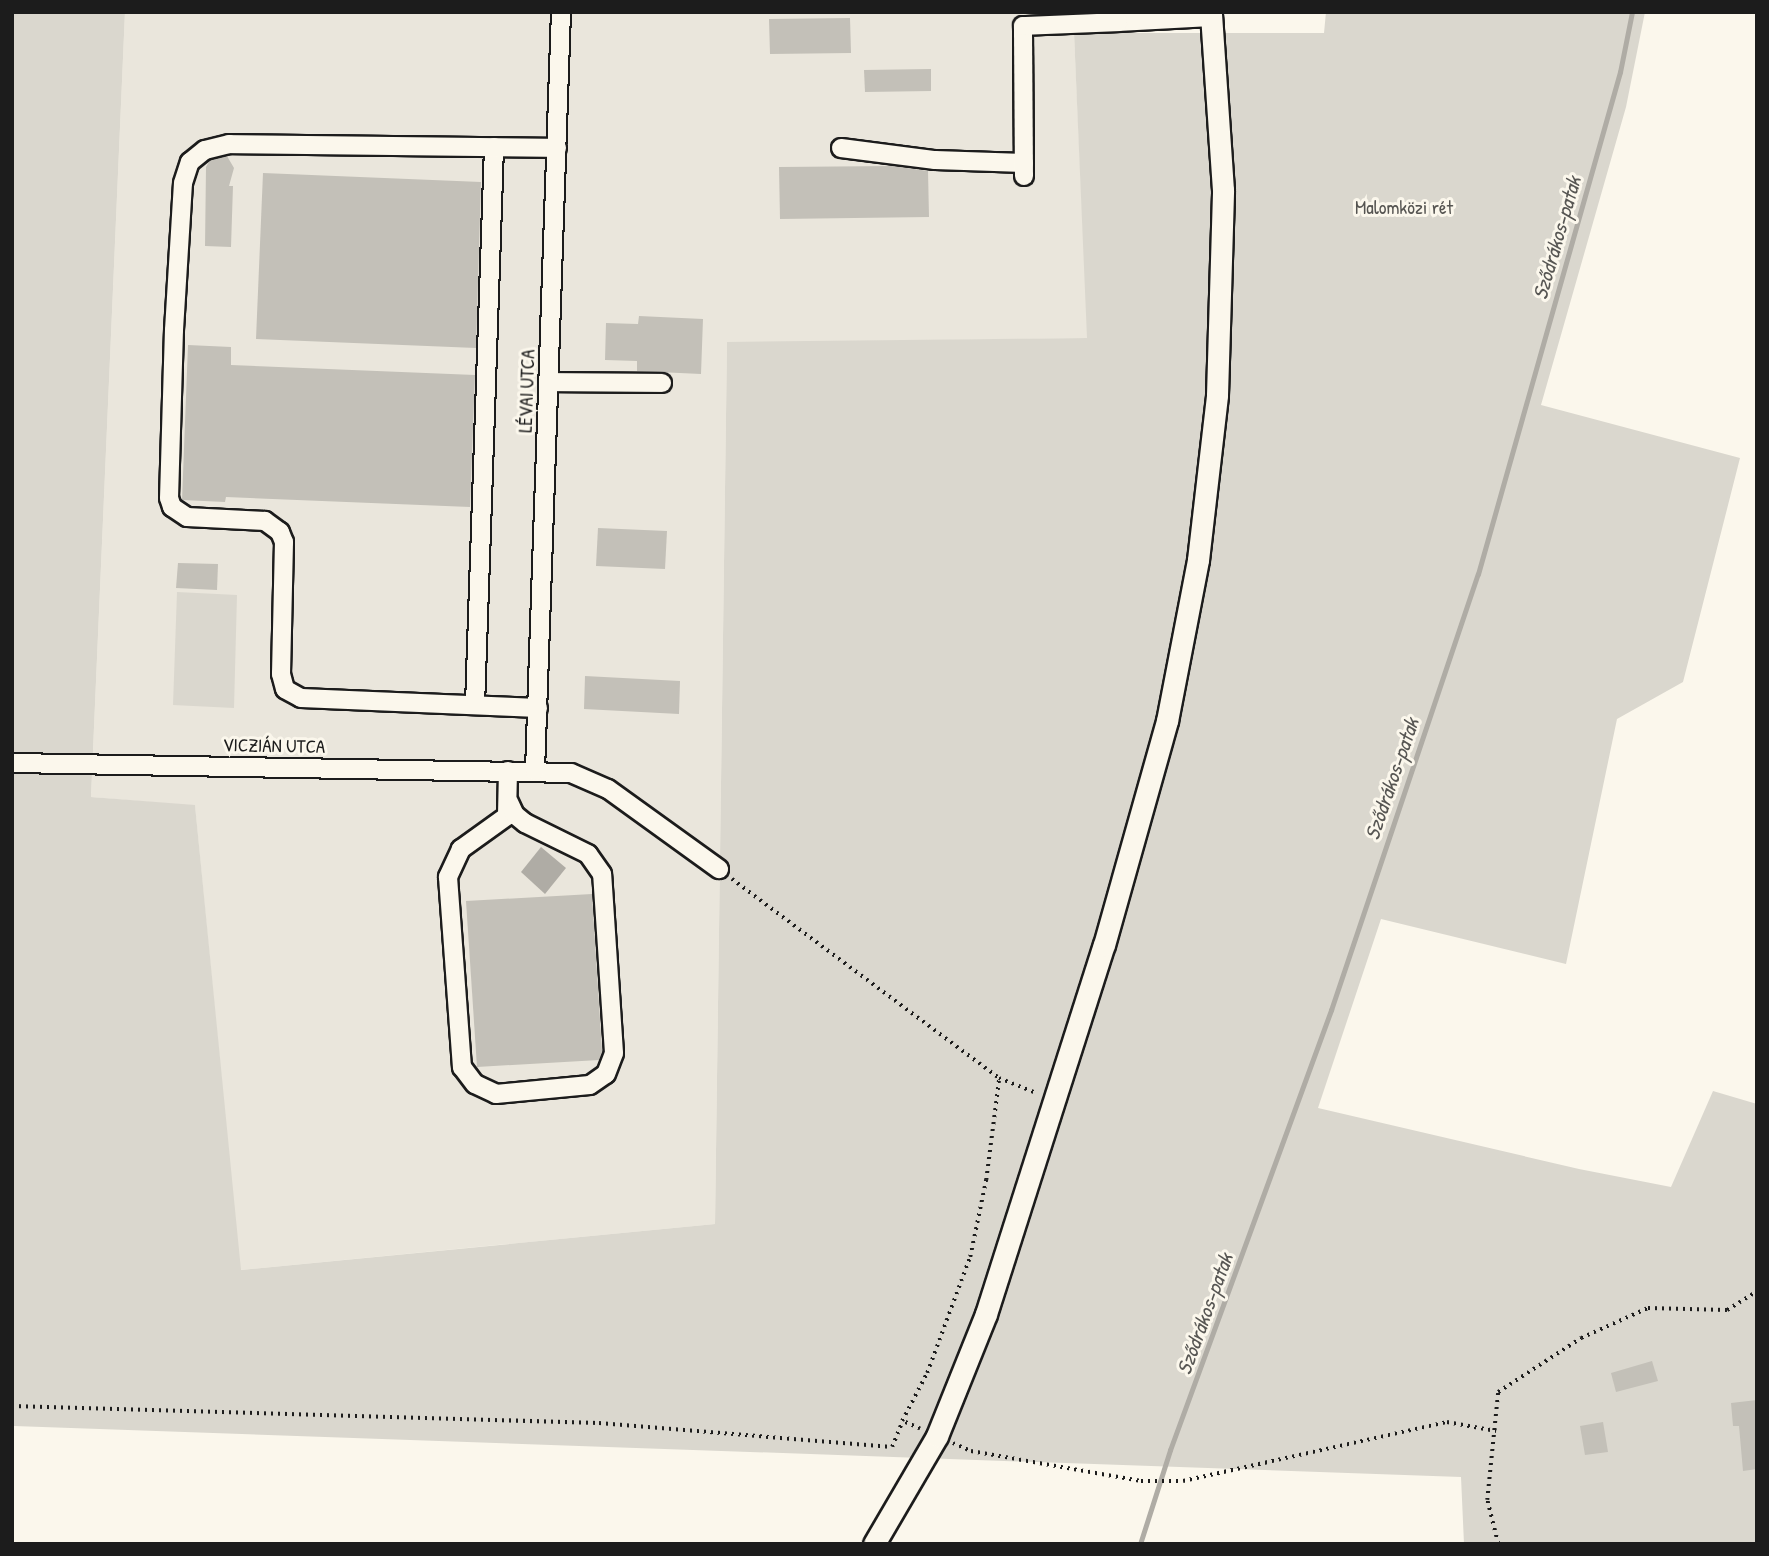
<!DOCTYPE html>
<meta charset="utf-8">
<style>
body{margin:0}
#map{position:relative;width:1769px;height:1556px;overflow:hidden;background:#fbf7ec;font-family:"Patrick Hand",sans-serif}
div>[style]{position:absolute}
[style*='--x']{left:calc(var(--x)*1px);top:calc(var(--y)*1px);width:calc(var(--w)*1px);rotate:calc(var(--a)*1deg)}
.built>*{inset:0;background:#eae6dc}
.green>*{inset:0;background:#dad7ce}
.water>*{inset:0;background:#afaca5}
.stream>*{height:5px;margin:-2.5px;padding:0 2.5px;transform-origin:2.5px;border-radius:2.5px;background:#afaca5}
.building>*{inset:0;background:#c3c0b8}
.path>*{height:3.5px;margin-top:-1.75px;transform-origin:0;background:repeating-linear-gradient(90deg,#1c1c1c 0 2px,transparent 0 7px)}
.roads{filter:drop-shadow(2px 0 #1c1c1c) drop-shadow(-2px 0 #1c1c1c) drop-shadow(0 2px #1c1c1c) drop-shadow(0 -2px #1c1c1c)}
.minor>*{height:18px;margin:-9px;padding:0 9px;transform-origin:9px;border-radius:9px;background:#fbf7ec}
.major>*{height:21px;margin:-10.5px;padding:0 10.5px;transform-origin:10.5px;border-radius:10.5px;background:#fbf7ec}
span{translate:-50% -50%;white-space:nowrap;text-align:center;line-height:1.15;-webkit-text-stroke:6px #fbf7ec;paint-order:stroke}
.park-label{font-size:19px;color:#555451}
.street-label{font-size:19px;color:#1c1c1c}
.water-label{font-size:21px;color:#575653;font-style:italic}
.frame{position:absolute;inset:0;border:14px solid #1c1c1c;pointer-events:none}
</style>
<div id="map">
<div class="built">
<i style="clip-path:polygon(125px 12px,1073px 12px,1088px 338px,727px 343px,715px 1224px,240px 1270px,195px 806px,91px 797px)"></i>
</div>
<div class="green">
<i style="clip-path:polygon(12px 12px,125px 12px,91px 797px,195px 805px,241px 1270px,715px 1224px,727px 342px,1087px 338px,1074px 33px,1324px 33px,1326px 12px,1645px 12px,1626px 107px,1541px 405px,1740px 458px,1683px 682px,1617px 719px,1566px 964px,1381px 919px,1318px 1108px,1579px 1169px,1671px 1187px,1713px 1091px,1757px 1104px,1757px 1544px,1464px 1544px,1461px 1477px,14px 1426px)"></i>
<i style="clip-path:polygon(177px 592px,237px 595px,234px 708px,173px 705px)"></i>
</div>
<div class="water">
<i style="clip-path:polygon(541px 847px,566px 868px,545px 894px,521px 872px)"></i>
</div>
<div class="stream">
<i style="--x:1140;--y:1544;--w:99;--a:-72.3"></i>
<i style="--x:1170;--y:1450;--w:469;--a:-69.9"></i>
<i style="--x:1331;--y:1010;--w:460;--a:-71.4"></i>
<i style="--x:1478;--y:574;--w:522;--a:-74.21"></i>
<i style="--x:1620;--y:72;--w:61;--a:-78.7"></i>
</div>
<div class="building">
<i style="clip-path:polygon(850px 18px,851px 53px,770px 54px,769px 19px)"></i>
<i style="clip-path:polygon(931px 69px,931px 91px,865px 92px,864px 70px)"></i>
<i style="clip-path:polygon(227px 156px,234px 168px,229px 186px,233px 186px,231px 247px,205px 246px,206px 167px,210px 160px)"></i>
<i style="clip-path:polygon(893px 166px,928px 171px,929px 217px,780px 219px,779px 167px)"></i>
<i style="clip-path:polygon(263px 173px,481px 182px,476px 348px,256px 339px)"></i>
<i style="clip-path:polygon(639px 316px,703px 319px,701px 374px,637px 371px,637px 361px,605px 360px,606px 323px,638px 324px)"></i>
<i style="clip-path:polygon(188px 345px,231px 347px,231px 365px,475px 375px,470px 507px,226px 497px,225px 502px,182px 500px)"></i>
<i style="clip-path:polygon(598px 528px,667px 531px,665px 569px,596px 566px)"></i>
<i style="clip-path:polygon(178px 563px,218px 564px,217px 590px,176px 588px)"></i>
<i style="clip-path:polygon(585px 676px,680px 681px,679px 714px,584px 709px)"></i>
<i style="clip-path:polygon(592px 894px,602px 1051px,599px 1060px,477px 1067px,466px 901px)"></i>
<i style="clip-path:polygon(1652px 1361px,1658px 1381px,1616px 1392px,1611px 1373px)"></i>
<i style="clip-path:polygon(1757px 1400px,1757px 1469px,1743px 1471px,1739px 1426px,1733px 1426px,1731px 1403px)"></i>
<i style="clip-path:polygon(1603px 1422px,1608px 1452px,1585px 1455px,1580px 1426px)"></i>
</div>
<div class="path">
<i style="--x:732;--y:879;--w:333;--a:36.7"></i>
<i style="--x:999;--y:1078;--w:40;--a:22"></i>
<i style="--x:12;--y:1406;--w:587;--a:1.66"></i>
<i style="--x:599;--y:1423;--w:294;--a:4.7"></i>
<i style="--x:892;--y:1447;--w:27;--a:-68"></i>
<i style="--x:920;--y:1429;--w:20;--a:-156"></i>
<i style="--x:902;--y:1421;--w:54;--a:-62.5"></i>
<i style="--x:927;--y:1373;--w:124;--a:-69.7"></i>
<i style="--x:970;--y:1257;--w:79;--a:-78.3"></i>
<i style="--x:986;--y:1180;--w:103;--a:-82.7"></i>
<i style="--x:953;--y:1443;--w:20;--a:24"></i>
<i style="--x:971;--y:1451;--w:173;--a:10"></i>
<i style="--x:1141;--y:1481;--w:42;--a:0"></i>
<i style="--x:1183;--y:1481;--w:271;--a:-12.6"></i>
<i style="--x:1447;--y:1422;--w:50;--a:10.4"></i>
<i style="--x:1498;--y:1544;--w:45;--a:-104"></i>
<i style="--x:1487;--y:1500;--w:109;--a:-84.2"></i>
<i style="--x:1498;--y:1392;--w:99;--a:-33"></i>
<i style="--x:1581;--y:1338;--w:73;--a:-24.1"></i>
<i style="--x:1648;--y:1308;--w:79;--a:1.5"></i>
<i style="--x:1727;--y:1310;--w:36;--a:-32"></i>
</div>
<div class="roads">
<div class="minor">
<i style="--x:1117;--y:12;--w:10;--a:84"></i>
<i style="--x:1118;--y:22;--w:93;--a:-3.1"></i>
<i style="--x:841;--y:148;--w:95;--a:7.3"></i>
<i style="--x:935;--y:160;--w:89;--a:1.9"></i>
<i style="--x:1024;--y:176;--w:150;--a:-90.4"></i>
<i style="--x:1023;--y:26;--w:95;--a:-2.4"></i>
<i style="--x:549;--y:382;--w:113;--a:0.5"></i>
<i style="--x:475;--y:705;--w:558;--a:-88.05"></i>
<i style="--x:538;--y:708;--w:237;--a:-177.6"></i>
<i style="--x:301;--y:698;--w:18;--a:-151"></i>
<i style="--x:285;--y:689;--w:16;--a:-105"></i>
<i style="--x:281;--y:674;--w:132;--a:-88.7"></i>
<i style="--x:284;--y:542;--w:11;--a:-112"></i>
<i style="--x:280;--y:532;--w:19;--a:-144"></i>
<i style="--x:265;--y:521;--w:78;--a:-177.1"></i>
<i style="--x:187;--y:517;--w:18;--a:-146"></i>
<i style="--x:172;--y:507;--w:9;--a:-108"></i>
<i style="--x:169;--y:498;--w:168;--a:-88.3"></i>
<i style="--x:174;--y:330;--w:147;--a:-86.5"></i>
<i style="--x:183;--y:183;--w:22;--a:-72"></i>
<i style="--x:190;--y:162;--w:19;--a:-39"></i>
<i style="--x:205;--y:150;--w:25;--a:-14"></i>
<i style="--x:229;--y:144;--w:328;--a:0.7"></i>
<i style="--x:12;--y:763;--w:559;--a:1.02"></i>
<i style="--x:571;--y:773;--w:40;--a:23.4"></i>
<i style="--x:608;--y:789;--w:137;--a:35.8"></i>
<i style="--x:508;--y:771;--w:45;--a:91.3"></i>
<i style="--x:507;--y:816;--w:57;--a:144.3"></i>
<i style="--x:461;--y:849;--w:31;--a:115"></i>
<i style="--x:448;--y:877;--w:191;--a:85.8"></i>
<i style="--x:462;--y:1067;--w:21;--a:53"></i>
<i style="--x:475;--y:1084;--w:23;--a:25"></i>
<i style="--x:496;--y:1094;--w:94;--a:-5.5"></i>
<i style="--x:590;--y:1085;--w:19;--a:-35"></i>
<i style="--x:606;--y:1074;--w:22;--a:-69"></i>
<i style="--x:614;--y:1053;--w:179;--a:-93.8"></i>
<i style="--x:602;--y:874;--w:24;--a:-125"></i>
<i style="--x:588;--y:854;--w:70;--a:-153.8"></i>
<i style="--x:525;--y:823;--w:13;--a:-141"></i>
<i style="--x:515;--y:815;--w:14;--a:-115"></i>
<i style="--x:535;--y:771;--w:759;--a:-88.04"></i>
</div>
<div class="major">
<i style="--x:874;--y:1544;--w:125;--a:-59.7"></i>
<i style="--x:937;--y:1436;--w:131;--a:-68.1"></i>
<i style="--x:986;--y:1314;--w:387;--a:-72.3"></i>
<i style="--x:1104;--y:945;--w:233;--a:-74.3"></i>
<i style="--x:1167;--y:721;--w:164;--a:-79.1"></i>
<i style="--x:1198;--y:560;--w:166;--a:-83.4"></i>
<i style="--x:1217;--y:395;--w:205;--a:-88.3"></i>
<i style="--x:1223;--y:190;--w:178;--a:-93.9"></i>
</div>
</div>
<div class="park-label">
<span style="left:1404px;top:208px">Malomközi rét</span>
</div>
<div class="street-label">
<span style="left:527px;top:391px;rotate:-88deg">LÉVAI UTCA</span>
<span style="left:274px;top:746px;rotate:1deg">VICZIÁN UTCA</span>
</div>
<div class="water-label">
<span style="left:1557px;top:238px;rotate:-74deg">Sződrákos-patak</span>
<span style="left:1392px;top:779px;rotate:-71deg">Sződrákos-patak</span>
<span style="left:1205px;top:1314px;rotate:-70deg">Sződrákos-patak</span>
</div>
<div class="frame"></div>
</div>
